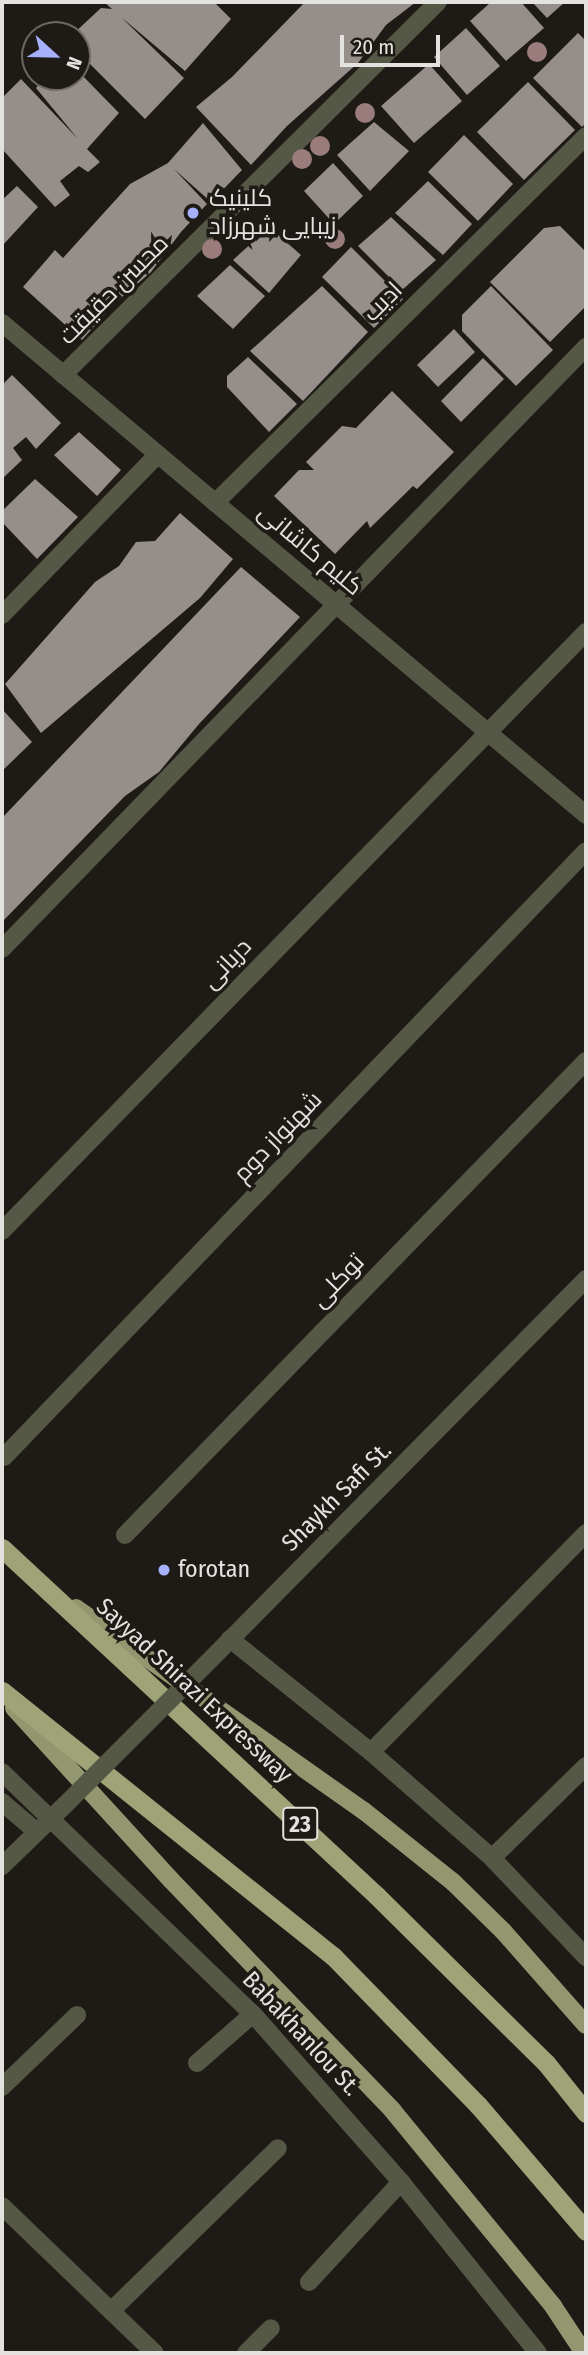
<!DOCTYPE html>
<meta charset="utf-8">
<style>
body{margin:0}
#map{position:relative;width:588px;height:2355px;overflow:hidden;background:#1e1a15;font-family:"Fira Sans Condensed",Cairo,sans-serif}
div>[style]{position:absolute}
[style*='--x']{left:calc(var(--x)*1px);top:calc(var(--y)*1px);width:calc(var(--w)*1px);rotate:calc(var(--a)*1deg)}
.building>*{inset:0;background:#968e8a}
.service>*{height:18px;margin:-9px;padding:0 9px;transform-origin:9px;border-radius:9px;background:#565846}
.minor>*{height:18px;margin:-9px;padding:0 9px;transform-origin:9px;border-radius:9px;background:#565846}
.primary>*{height:18px;margin:-9px;padding:0 9px;transform-origin:9px;border-radius:9px;background:#939770}
.trunk>*{height:19px;margin:-9.5px;padding:0 9.5px;transform-origin:9.5px;border-radius:9.5px;background:#9fa378}
.minor-bridge>*{height:18px;margin:-9px;padding:0 9px;transform-origin:9px;border-radius:9px;background:#565846}
.trees>*{width:20px;height:20px;margin:-10px;border-radius:50%;background:#997c7b}
.dots>*{width:19px;height:19px;translate:-50% -50%;box-sizing:border-box;border:4px solid #1e1a15;border-radius:50%}
span{translate:-50% -50%;white-space:nowrap;text-align:center;line-height:1.15;-webkit-text-stroke:7px #1e1a15;paint-order:stroke}
.shield-label span{padding:2px 5px;background:#1e1a15;border:2px solid;border-radius:5px;-webkit-text-stroke-width:0}
.shield-label{font-size:23px;color:#e4e2de;font-weight:700}
.poi-label{font-size:24px;color:#e4e2de}
.left{translate:0 -50%;text-align:left}
.street-label{font-size:24px;color:#e4e2de}
.frame{position:absolute;inset:0;border:4px solid #e4e2de;pointer-events:none}
.north{position:absolute;left:21px;top:21px;width:70px;height:70px;box-sizing:border-box;background:#1e1a15;border:2px solid #6d6a65;border-radius:50%;rotate:112deg;font-size:19px;font-weight:700;line-height:28px;text-align:center;color:#e4e2de}
.north::after{content:'';display:block;margin:auto;width:24px;height:32px;background:#a6b1fc;clip-path:polygon(50% 0,100% 100%,50% 72%,0 100%)}
.scale{position:absolute;left:340px;top:35px;width:100px;height:32px;box-sizing:border-box;border:4px solid #e4e2de;border-top:0;padding-left:9px;font-size:21px;line-height:24px;white-space:nowrap;color:#e4e2de;-webkit-text-stroke:5px #1e1a15;paint-order:stroke}
</style>
<div id="map">
<div class="building">
<i style="clip-path:polygon(104px 2px,214px 2px,231px 19px,185px 71px,121px 17px,184px 78px,145px 119px,77px 51px,77px 35px,72px 35px,101px 8px,112px 9px)"></i>
<i style="clip-path:polygon(305px 2px,416px 2px,386px 25px,358px 63px,287px 126px,251px 165px,196px 107px,232px 77px)"></i>
<i style="clip-path:polygon(491px 2px,521px 2px,544px 28px,506px 61px,470px 21px)"></i>
<i style="clip-path:polygon(532px 2px,565px 2px,547px 18px)"></i>
<i style="clip-path:polygon(466px 28px,500px 66px,467px 95px,434px 57px)"></i>
<i style="clip-path:polygon(578px 33px,586px 41px,586px 123px,582px 127px,533px 78px)"></i>
<i style="clip-path:polygon(429px 64px,462px 101px,414px 143px,381px 106px)"></i>
<i style="clip-path:polygon(77px 70px,119px 113px,87px 149px,100px 162px,88px 172px,79px 166px,60px 181px,70px 195px,55px 207px,2px 149px,2px 98px,21px 79px,78px 139px,36px 88px,45px 77px,77px 77px)"></i>
<i style="clip-path:polygon(528px 82px,575px 130px,524px 180px,477px 132px)"></i>
<i style="clip-path:polygon(374px 122px,409px 151px,370px 191px,337px 155px)"></i>
<i style="clip-path:polygon(203px 123px,242px 170px,211px 202px,174px 169px,207px 204px,181px 232px,151px 272px,114px 304px,82px 340px,23px 287px,55px 250px,63px 258px,130px 184px,168px 163px)"></i>
<i style="clip-path:polygon(464px 135px,513px 184px,478px 221px,428px 172px)"></i>
<i style="clip-path:polygon(333px 163px,363px 196px,334px 224px,304px 191px)"></i>
<i style="clip-path:polygon(428px 181px,472px 224px,443px 255px,395px 213px)"></i>
<i style="clip-path:polygon(17px 186px,38px 207px,2px 246px,2px 200px)"></i>
<i style="clip-path:polygon(391px 217px,436px 260px,402px 290px,358px 246px)"></i>
<i style="clip-path:polygon(560px 226px,586px 252px,586px 306px,550px 342px,490px 282px,544px 228px)"></i>
<i style="clip-path:polygon(269px 227px,301px 255px,269px 293px,233px 260px)"></i>
<i style="clip-path:polygon(351px 247px,403px 299px,374px 328px,322px 277px)"></i>
<i style="clip-path:polygon(230px 265px,265px 296px,233px 329px,197px 296px)"></i>
<i style="clip-path:polygon(322px 286px,368px 332px,303px 401px,250px 351px)"></i>
<i style="clip-path:polygon(491px 286px,553px 350px,516px 386px,462px 331px,462px 315px)"></i>
<i style="clip-path:polygon(454px 329px,475px 352px,438px 387px,417px 365px)"></i>
<i style="clip-path:polygon(248px 357px,297px 404px,269px 432px,227px 387px,227px 376px)"></i>
<i style="clip-path:polygon(483px 358px,504px 379px,461px 422px,441px 401px)"></i>
<i style="clip-path:polygon(12px 375px,61px 423px,36px 449px,26px 437px,13px 448px,22px 460px,2px 479px,2px 385px)"></i>
<i style="clip-path:polygon(392px 391px,454px 452px,417px 489px,413px 486px,370px 528px,367px 521px,335px 554px,274px 496px,299px 470px,314px 470px,306px 462px,342px 426px,356px 428px)"></i>
<i style="clip-path:polygon(79px 432px,121px 470px,97px 496px,54px 455px)"></i>
<i style="clip-path:polygon(35px 479px,78px 517px,37px 559px,2px 522px,2px 511px)"></i>
<i style="clip-path:polygon(180px 513px,233px 559px,200px 598px,41px 733px,5px 684px,95px 582px,119px 566px,136px 542px,155px 541px)"></i>
<i style="clip-path:polygon(241px 567px,300px 617px,199px 724px,159px 772px,125px 796px,2px 922px,2px 818px)"></i>
<i style="clip-path:polygon(2px 709px,32px 742px,2px 771px)"></i>
</div>
<div class="service">
<i style="--x:111;--y:2311;--w:233;--a:-44.3"></i>
</div>
<div class="minor">
<i style="--x:2;--y:323;--w:764;--a:40.11"></i>
<i style="--x:63;--y:375;--w:529;--a:-44.85"></i>
<i style="--x:215;--y:503;--w:522;--a:-44.69"></i>
<i style="--x:2;--y:615;--w:224;--a:-45.9"></i>
<i style="--x:2;--y:949;--w:839;--a:-45.87"></i>
<i style="--x:2;--y:1231;--w:837;--a:-45.73"></i>
<i style="--x:4;--y:1457;--w:840;--a:-46.16"></i>
<i style="--x:125;--y:1535;--w:661;--a:-45.8"></i>
<i style="--x:230;--y:1639;--w:181;--a:38.7"></i>
<i style="--x:371;--y:1752;--w:161;--a:41.2"></i>
<i style="--x:492;--y:1858;--w:137;--a:46.5"></i>
<i style="--x:218;--y:1652;--w:524;--a:-45.39"></i>
<i style="--x:371;--y:1752;--w:307;--a:-45.5"></i>
<i style="--x:2;--y:1772;--w:349;--a:44"></i>
<i style="--x:253;--y:2014;--w:224;--a:48.6"></i>
<i style="--x:401;--y:2182;--w:219;--a:51.3"></i>
<i style="--x:2;--y:1802;--w:46;--a:40.6"></i>
<i style="--x:492;--y:1858;--w:132;--a:-44.4"></i>
<i style="--x:2;--y:1866;--w:93;--a:-44.1"></i>
<i style="--x:197;--y:2063;--w:74;--a:-41.2"></i>
<i style="--x:2;--y:2087;--w:104;--a:-43.8"></i>
<i style="--x:2;--y:2206;--w:212;--a:43.9"></i>
<i style="--x:309;--y:2282;--w:136;--a:-47.4"></i>
<i style="--x:246;--y:2353;--w:35;--a:-45"></i>
</div>
<div class="primary">
<i style="--x:76;--y:1608;--w:352;--a:35.2"></i>
<i style="--x:364;--y:1811;--w:114;--a:38.6"></i>
<i style="--x:453;--y:1882;--w:70;--a:44.4"></i>
<i style="--x:503;--y:1931;--w:125;--a:48.6"></i>
<i style="--x:14;--y:1708;--w:233;--a:47.6"></i>
<i style="--x:171;--y:1880;--w:320;--a:46.1"></i>
<i style="--x:393;--y:2111;--w:252;--a:50.6"></i>
<i style="--x:553;--y:2306;--w:56;--a:56.6"></i>
</div>
<div class="trunk">
<i style="--x:2;--y:1548;--w:510;--a:42.86"></i>
<i style="--x:376;--y:1895;--w:239;--a:44.7"></i>
<i style="--x:546;--y:2063;--w:64;--a:51.3"></i>
<i style="--x:2;--y:1691;--w:424;--a:38.7"></i>
<i style="--x:333;--y:1956;--w:208;--a:45.8"></i>
<i style="--x:478;--y:2105;--w:166;--a:49.4"></i>
</div>
<div class="minor-bridge">
<i style="--x:69;--y:1801;--w:211;--a:-45"></i>
</div>
<div class="trees">
<i style="left:537px;top:52px"></i>
<i style="left:365px;top:113px"></i>
<i style="left:320px;top:146px"></i>
<i style="left:302px;top:159px"></i>
<i style="left:335px;top:239px"></i>
<i style="left:212px;top:249px"></i>
</div>
<div class="dots">
<i style="left:193px;top:213px;background:#a6b1fc"></i>
<i style="left:164px;top:1570px;background:#a6b1fc"></i>
</div>
<div class="shield-label">
<span style="left:300px;top:1824px">23</span>
</div>
<div class="poi-label">
<span class="left" style="left:209px;top:213px">کلینیک<br>زیبایی شهرزاد</span>
<span class="left" style="left:178px;top:1570px">forotan</span>
</div>
<div class="street-label">
<span style="left:114px;top:290px;rotate:-45deg">محسن حقیقت</span>
<span style="left:383px;top:302px;rotate:-45deg">ادیب</span>
<span style="left:310px;top:550px;rotate:40deg">کلیم کاشانی</span>
<span style="left:227px;top:964px;rotate:-46deg">دریانی</span>
<span style="left:278px;top:1137px;rotate:-46deg">شهنواز دوم</span>
<span style="left:338px;top:1281px;rotate:-46deg">توکلی</span>
<span style="left:337px;top:1497px;rotate:-45deg">Shaykh Safi St.</span>
<span style="left:194px;top:1691px;rotate:43deg">Sayyad Shirazi Expressway</span>
<span style="left:301px;top:2034px;rotate:47deg">Babakhanlou St.</span>
</div>
<div class="frame"></div>
<div class="north">N</div>
<div class="scale">20 m</div>
</div>
